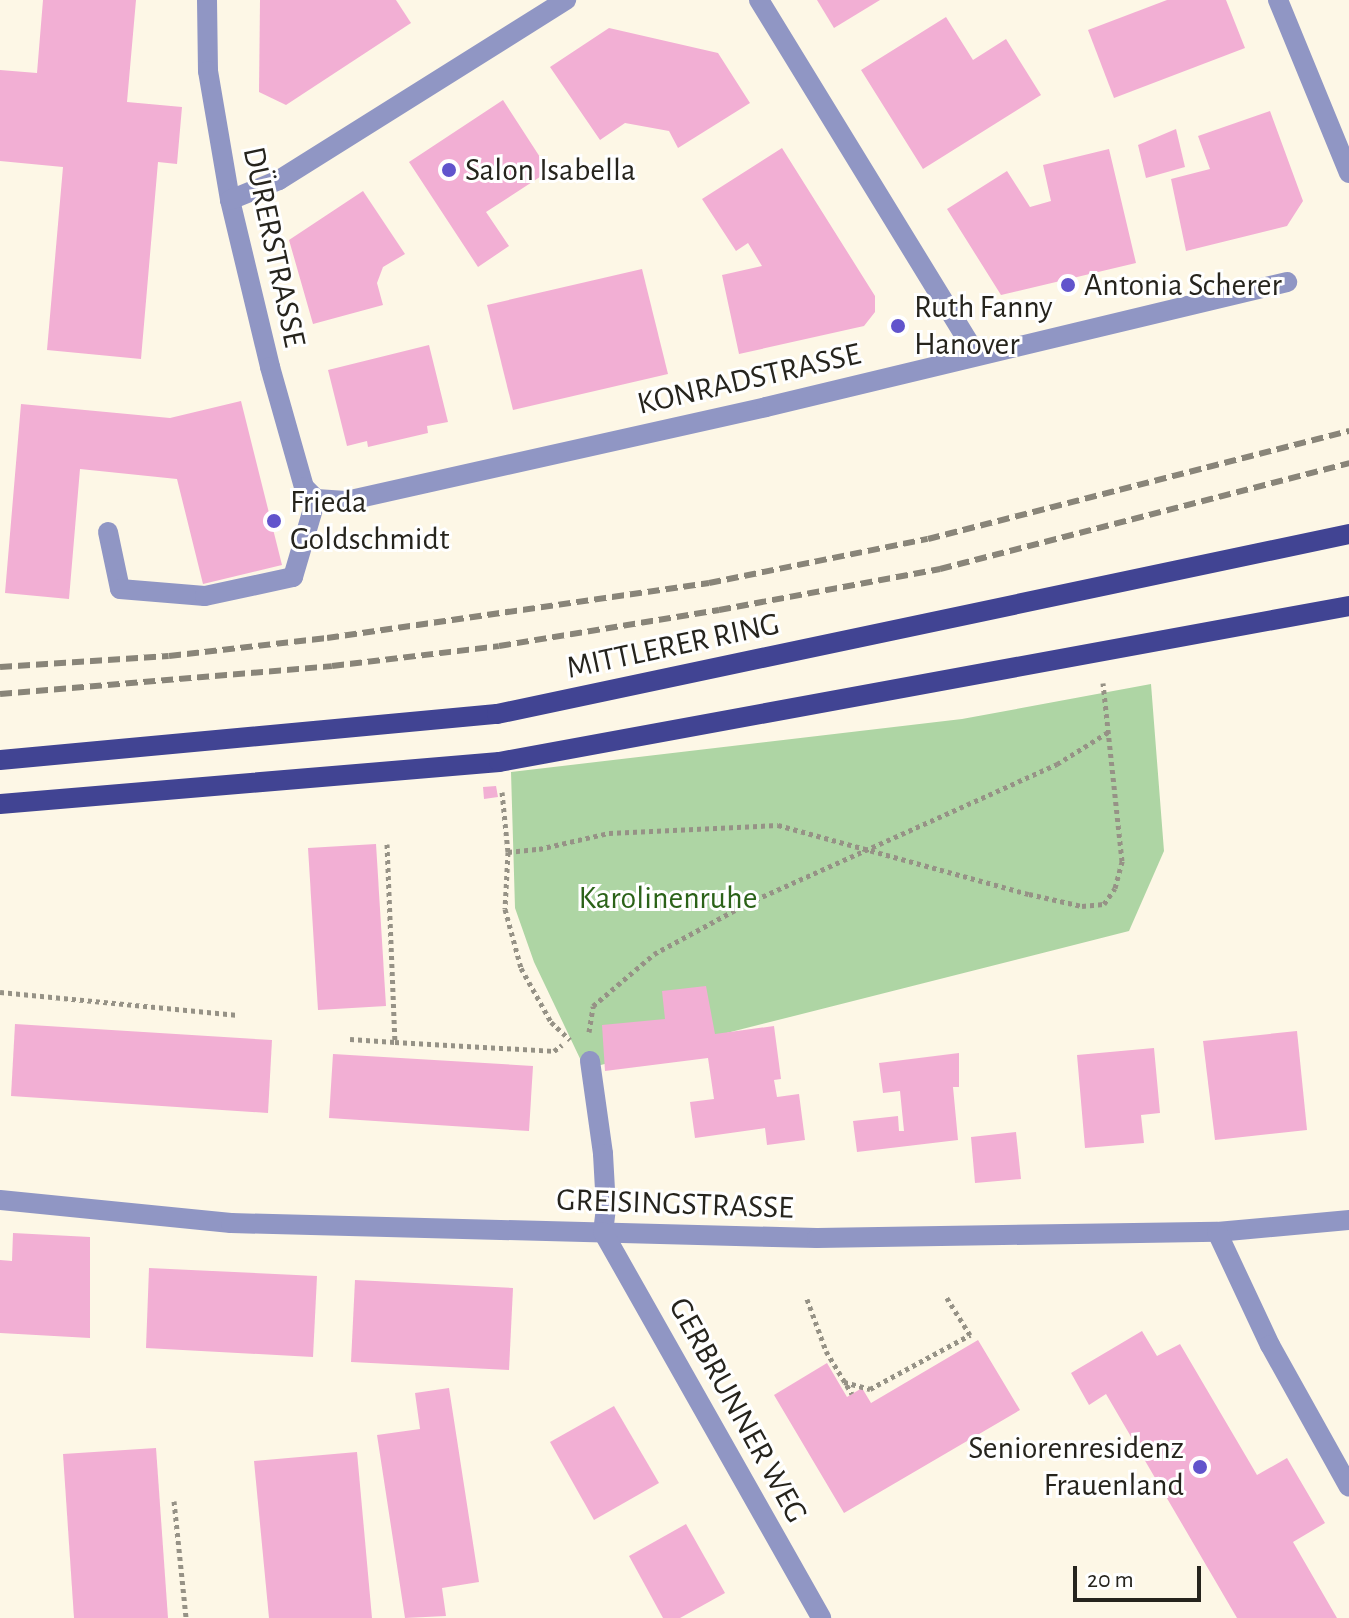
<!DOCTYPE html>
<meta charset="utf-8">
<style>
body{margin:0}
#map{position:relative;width:1349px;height:1618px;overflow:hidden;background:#fdf7e6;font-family:"Alegreya Sans",sans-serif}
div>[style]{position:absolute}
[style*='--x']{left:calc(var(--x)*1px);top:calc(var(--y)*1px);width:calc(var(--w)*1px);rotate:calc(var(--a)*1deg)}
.green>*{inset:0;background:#aed5a4}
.building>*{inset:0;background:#f2afd4}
.path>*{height:5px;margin-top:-2.5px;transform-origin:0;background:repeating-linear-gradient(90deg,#969286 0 4px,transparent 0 8px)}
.minor>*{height:20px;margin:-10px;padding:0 10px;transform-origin:10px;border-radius:10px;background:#9096c4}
.major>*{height:20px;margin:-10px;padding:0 10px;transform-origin:10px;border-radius:10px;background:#414493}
.rail>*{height:6px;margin-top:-3px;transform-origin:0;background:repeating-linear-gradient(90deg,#898579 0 12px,transparent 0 18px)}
.dots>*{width:22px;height:22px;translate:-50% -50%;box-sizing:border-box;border:4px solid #fff;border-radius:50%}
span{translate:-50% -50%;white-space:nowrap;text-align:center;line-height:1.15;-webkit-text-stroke:6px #fff;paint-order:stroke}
.poi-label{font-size:32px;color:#26241d}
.left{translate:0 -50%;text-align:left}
.right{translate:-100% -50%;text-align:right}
.street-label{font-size:32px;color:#26241d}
.park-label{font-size:32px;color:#2b6218}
.scale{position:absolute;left:1073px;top:1566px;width:128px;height:36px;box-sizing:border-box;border:4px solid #26241d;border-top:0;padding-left:10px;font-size:24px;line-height:28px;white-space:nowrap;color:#26241d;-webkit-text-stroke:6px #fff;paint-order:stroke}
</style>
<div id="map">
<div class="green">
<i style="clip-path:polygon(1151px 684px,1164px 851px,1129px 931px,585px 1069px,534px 962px,515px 908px,511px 772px,962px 719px)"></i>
</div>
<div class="building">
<i style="clip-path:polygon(43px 0,136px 0,127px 102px,182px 107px,177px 164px,158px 162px,141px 359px,47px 350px,63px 167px,0 161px,0 70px,37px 73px)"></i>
<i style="clip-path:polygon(260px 0,396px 0,411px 23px,286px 105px,259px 92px)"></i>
<i style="clip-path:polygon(817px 0,880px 0,834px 28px)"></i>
<i style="clip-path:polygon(1167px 0,1226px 0,1245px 48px,1114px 98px,1088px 30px)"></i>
<i style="clip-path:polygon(946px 17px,973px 60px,1006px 39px,1041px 95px,923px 169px,861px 70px)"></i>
<i style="clip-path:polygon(609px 28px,718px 53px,750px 103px,678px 148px,669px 131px,625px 123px,600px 140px,550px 67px)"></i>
<i style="clip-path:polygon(503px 100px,549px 171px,486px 212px,509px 246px,478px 267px,409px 162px)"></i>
<i style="clip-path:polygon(1270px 111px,1303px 201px,1287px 226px,1186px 251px,1171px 179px,1210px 169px,1198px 136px)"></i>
<i style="clip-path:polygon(1176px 129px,1185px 167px,1146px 178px,1138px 145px)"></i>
<i style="clip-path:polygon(782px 148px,875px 296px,875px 312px,864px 326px,739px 354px,722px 275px,762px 266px,748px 243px,736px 251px,702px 199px)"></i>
<i style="clip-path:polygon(1109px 149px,1136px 263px,1001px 295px,947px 209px,1007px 171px,1030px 207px,1051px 201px,1043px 165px)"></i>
<i style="clip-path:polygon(363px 191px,405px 254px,383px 267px,377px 283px,383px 305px,313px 324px,289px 240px)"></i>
<i style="clip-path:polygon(642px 269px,668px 374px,513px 410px,487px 305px)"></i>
<i style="clip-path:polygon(429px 345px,448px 422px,427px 426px,428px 433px,368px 447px,367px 441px,347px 446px,328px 370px)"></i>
<i style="clip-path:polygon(241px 401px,282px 565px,203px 584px,177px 479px,80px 469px,69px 599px,5px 593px,21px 404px,170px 418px)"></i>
<i style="clip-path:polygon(496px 786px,498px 797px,484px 799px,483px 787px)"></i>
<i style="clip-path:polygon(376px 844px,386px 1006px,318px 1010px,308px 848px)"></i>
<i style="clip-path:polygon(706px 986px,715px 1034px,774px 1026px,781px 1079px,774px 1080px,777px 1097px,799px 1094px,805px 1140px,767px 1145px,765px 1128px,695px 1138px,690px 1102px,714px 1099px,708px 1058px,605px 1071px,602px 1025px,665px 1019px,662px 991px)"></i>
<i style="clip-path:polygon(15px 1024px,272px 1040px,268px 1113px,11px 1096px)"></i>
<i style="clip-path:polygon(1297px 1031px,1307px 1130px,1215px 1140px,1203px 1041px)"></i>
<i style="clip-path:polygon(1154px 1048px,1160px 1113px,1141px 1115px,1144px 1143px,1085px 1148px,1077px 1055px)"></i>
<i style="clip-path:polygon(959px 1053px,959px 1087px,953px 1087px,958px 1140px,857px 1152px,853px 1121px,898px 1116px,899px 1131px,904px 1131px,900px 1091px,883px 1093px,879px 1063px)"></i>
<i style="clip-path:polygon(333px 1054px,533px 1066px,529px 1131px,329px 1118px)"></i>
<i style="clip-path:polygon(1016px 1132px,1021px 1179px,975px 1183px,971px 1137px)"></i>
<i style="clip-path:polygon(13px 1233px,90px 1237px,90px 1338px,0 1333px,0 1260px,12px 1261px)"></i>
<i style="clip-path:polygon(149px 1268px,317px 1276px,313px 1357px,146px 1348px)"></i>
<i style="clip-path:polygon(355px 1280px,513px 1288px,509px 1370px,351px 1362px)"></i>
<i style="clip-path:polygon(1142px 1331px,1157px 1356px,1180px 1344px,1257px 1475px,1287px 1458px,1325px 1523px,1293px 1542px,1337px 1618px,1237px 1618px,1106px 1394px,1089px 1405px,1071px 1373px)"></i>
<i style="clip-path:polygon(978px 1340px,1020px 1410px,844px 1513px,774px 1395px,827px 1363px,847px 1397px,862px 1388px,871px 1403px)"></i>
<i style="clip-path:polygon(449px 1388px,479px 1582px,442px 1588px,446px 1616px,405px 1618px,377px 1435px,420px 1429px,415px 1393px)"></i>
<i style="clip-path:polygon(614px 1406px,659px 1483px,594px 1520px,550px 1442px)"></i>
<i style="clip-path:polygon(156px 1448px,168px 1618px,74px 1618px,63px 1454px)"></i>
<i style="clip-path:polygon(357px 1452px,372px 1618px,269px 1618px,254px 1461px)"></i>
<i style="clip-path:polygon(686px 1524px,725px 1593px,680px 1618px,663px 1618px,629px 1556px)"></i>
</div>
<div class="path">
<i style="--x:502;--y:792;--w:60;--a:84.3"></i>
<i style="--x:508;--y:852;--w:57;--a:93"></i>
<i style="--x:505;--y:909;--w:61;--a:74.8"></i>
<i style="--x:521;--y:968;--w:62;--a:60.9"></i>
<i style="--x:551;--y:1022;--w:26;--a:43"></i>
<i style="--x:387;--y:844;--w:198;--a:87.7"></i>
<i style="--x:395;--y:1042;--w:159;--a:3.2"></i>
<i style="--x:554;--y:1051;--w:10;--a:-37"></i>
<i style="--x:508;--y:852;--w:31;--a:-6"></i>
<i style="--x:539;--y:849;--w:72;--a:-12.9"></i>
<i style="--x:609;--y:833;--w:169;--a:-2.7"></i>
<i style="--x:778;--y:825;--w:260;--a:15.4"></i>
<i style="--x:1029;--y:894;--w:54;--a:12.8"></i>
<i style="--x:1082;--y:906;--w:22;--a:-5"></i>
<i style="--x:1104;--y:904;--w:19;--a:-55"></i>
<i style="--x:1115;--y:888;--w:28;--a:-75"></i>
<i style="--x:1122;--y:861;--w:179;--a:-96.1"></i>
<i style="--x:0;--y:992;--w:239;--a:5.5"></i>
<i style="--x:589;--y:1032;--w:26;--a:-81"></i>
<i style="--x:593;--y:1006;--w:80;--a:-40.4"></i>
<i style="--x:654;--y:954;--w:107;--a:-28.5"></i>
<i style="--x:748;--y:903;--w:339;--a:-24.2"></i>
<i style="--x:1057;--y:764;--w:62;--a:-31.9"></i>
<i style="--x:350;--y:1039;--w:45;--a:3.8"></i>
<i style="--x:807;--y:1299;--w:55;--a:69.9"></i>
<i style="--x:826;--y:1351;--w:50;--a:58.8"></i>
<i style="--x:844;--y:1382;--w:27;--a:15"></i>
<i style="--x:870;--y:1389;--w:114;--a:-28.4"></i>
<i style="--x:970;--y:1335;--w:44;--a:-121.9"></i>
<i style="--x:174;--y:1501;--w:118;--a:84.1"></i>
</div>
<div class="minor">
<i style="--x:207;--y:0;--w:71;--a:89.2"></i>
<i style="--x:208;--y:71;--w:131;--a:80.3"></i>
<i style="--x:230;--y:200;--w:172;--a:76.5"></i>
<i style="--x:270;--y:367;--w:125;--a:74.2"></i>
<i style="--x:304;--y:487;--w:17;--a:45"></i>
<i style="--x:759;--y:0;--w:417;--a:58.5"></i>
<i style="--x:1278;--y:0;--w:187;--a:67.7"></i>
<i style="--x:230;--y:200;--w:53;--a:-22.2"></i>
<i style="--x:279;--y:180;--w:339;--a:-32.1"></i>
<i style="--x:316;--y:499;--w:30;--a:4"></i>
<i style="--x:346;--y:501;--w:430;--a:-12.6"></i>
<i style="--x:766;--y:407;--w:536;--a:-13.49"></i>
<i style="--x:108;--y:532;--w:58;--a:78.1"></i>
<i style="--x:120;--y:589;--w:85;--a:4.7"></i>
<i style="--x:205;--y:596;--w:90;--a:-12.2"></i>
<i style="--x:293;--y:577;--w:81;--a:-73.6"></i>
<i style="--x:590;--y:1061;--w:94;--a:82"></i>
<i style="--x:603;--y:1154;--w:54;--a:86.8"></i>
<i style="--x:606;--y:1208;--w:24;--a:97"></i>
<i style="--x:0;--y:1200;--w:232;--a:5.7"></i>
<i style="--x:231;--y:1223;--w:586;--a:1.47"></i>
<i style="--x:817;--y:1238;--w:400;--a:-0.9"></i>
<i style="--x:1217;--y:1232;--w:133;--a:-5.2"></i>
<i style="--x:603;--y:1232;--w:443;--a:60.5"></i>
<i style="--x:1217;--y:1232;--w:125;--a:64.9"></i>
<i style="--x:1270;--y:1345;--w:162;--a:60.9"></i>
</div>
<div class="major">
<i style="--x:0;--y:760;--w:499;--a:-5.3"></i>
<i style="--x:497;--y:714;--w:871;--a:-11.93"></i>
<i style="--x:0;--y:804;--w:501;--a:-4.81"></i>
<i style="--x:499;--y:762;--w:864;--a:-10.4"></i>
</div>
<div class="rail">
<i style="--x:0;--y:667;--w:169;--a:-3.7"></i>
<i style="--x:169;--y:656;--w:159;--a:-6.5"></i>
<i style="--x:327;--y:638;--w:386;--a:-8.2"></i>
<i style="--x:709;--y:583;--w:223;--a:-11.4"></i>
<i style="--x:928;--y:539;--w:435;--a:-14.4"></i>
<i style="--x:0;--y:694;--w:333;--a:-4.8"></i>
<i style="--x:332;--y:666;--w:168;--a:-6.8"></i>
<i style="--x:499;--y:646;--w:223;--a:-9.3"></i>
<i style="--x:719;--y:610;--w:225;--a:-10.5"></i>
<i style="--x:940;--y:569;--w:423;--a:-14.5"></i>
</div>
<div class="dots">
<i style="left:449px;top:170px;background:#6154cc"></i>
<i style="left:1068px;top:285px;background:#6154cc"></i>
<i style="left:898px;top:326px;background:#6154cc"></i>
<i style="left:274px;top:521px;background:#6154cc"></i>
<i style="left:1200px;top:1467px;background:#6154cc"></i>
</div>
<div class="poi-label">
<span class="left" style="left:465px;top:170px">Salon Isabella</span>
<span class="left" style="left:1084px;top:285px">Antonia Scherer</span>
<span class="left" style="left:914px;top:326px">Ruth Fanny<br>Hanover</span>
<span class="left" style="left:290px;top:521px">Frieda<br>Goldschmidt</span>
<span class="right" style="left:1184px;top:1467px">Seniorenresidenz<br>Frauenland</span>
</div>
<div class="street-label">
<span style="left:274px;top:247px;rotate:78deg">DÜRERSTRASSE</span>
<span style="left:749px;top:379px;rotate:-13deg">KONRADSTRASSE</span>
<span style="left:673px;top:646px;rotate:-12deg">MITTLERER RING</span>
<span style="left:675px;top:1204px;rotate:2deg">GREISINGSTRASSE</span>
<span style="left:738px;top:1410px;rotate:61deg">GERBRUNNER WEG</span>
</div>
<div class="park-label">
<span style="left:668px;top:898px">Karolinenruhe</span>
</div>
<div class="scale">20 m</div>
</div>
